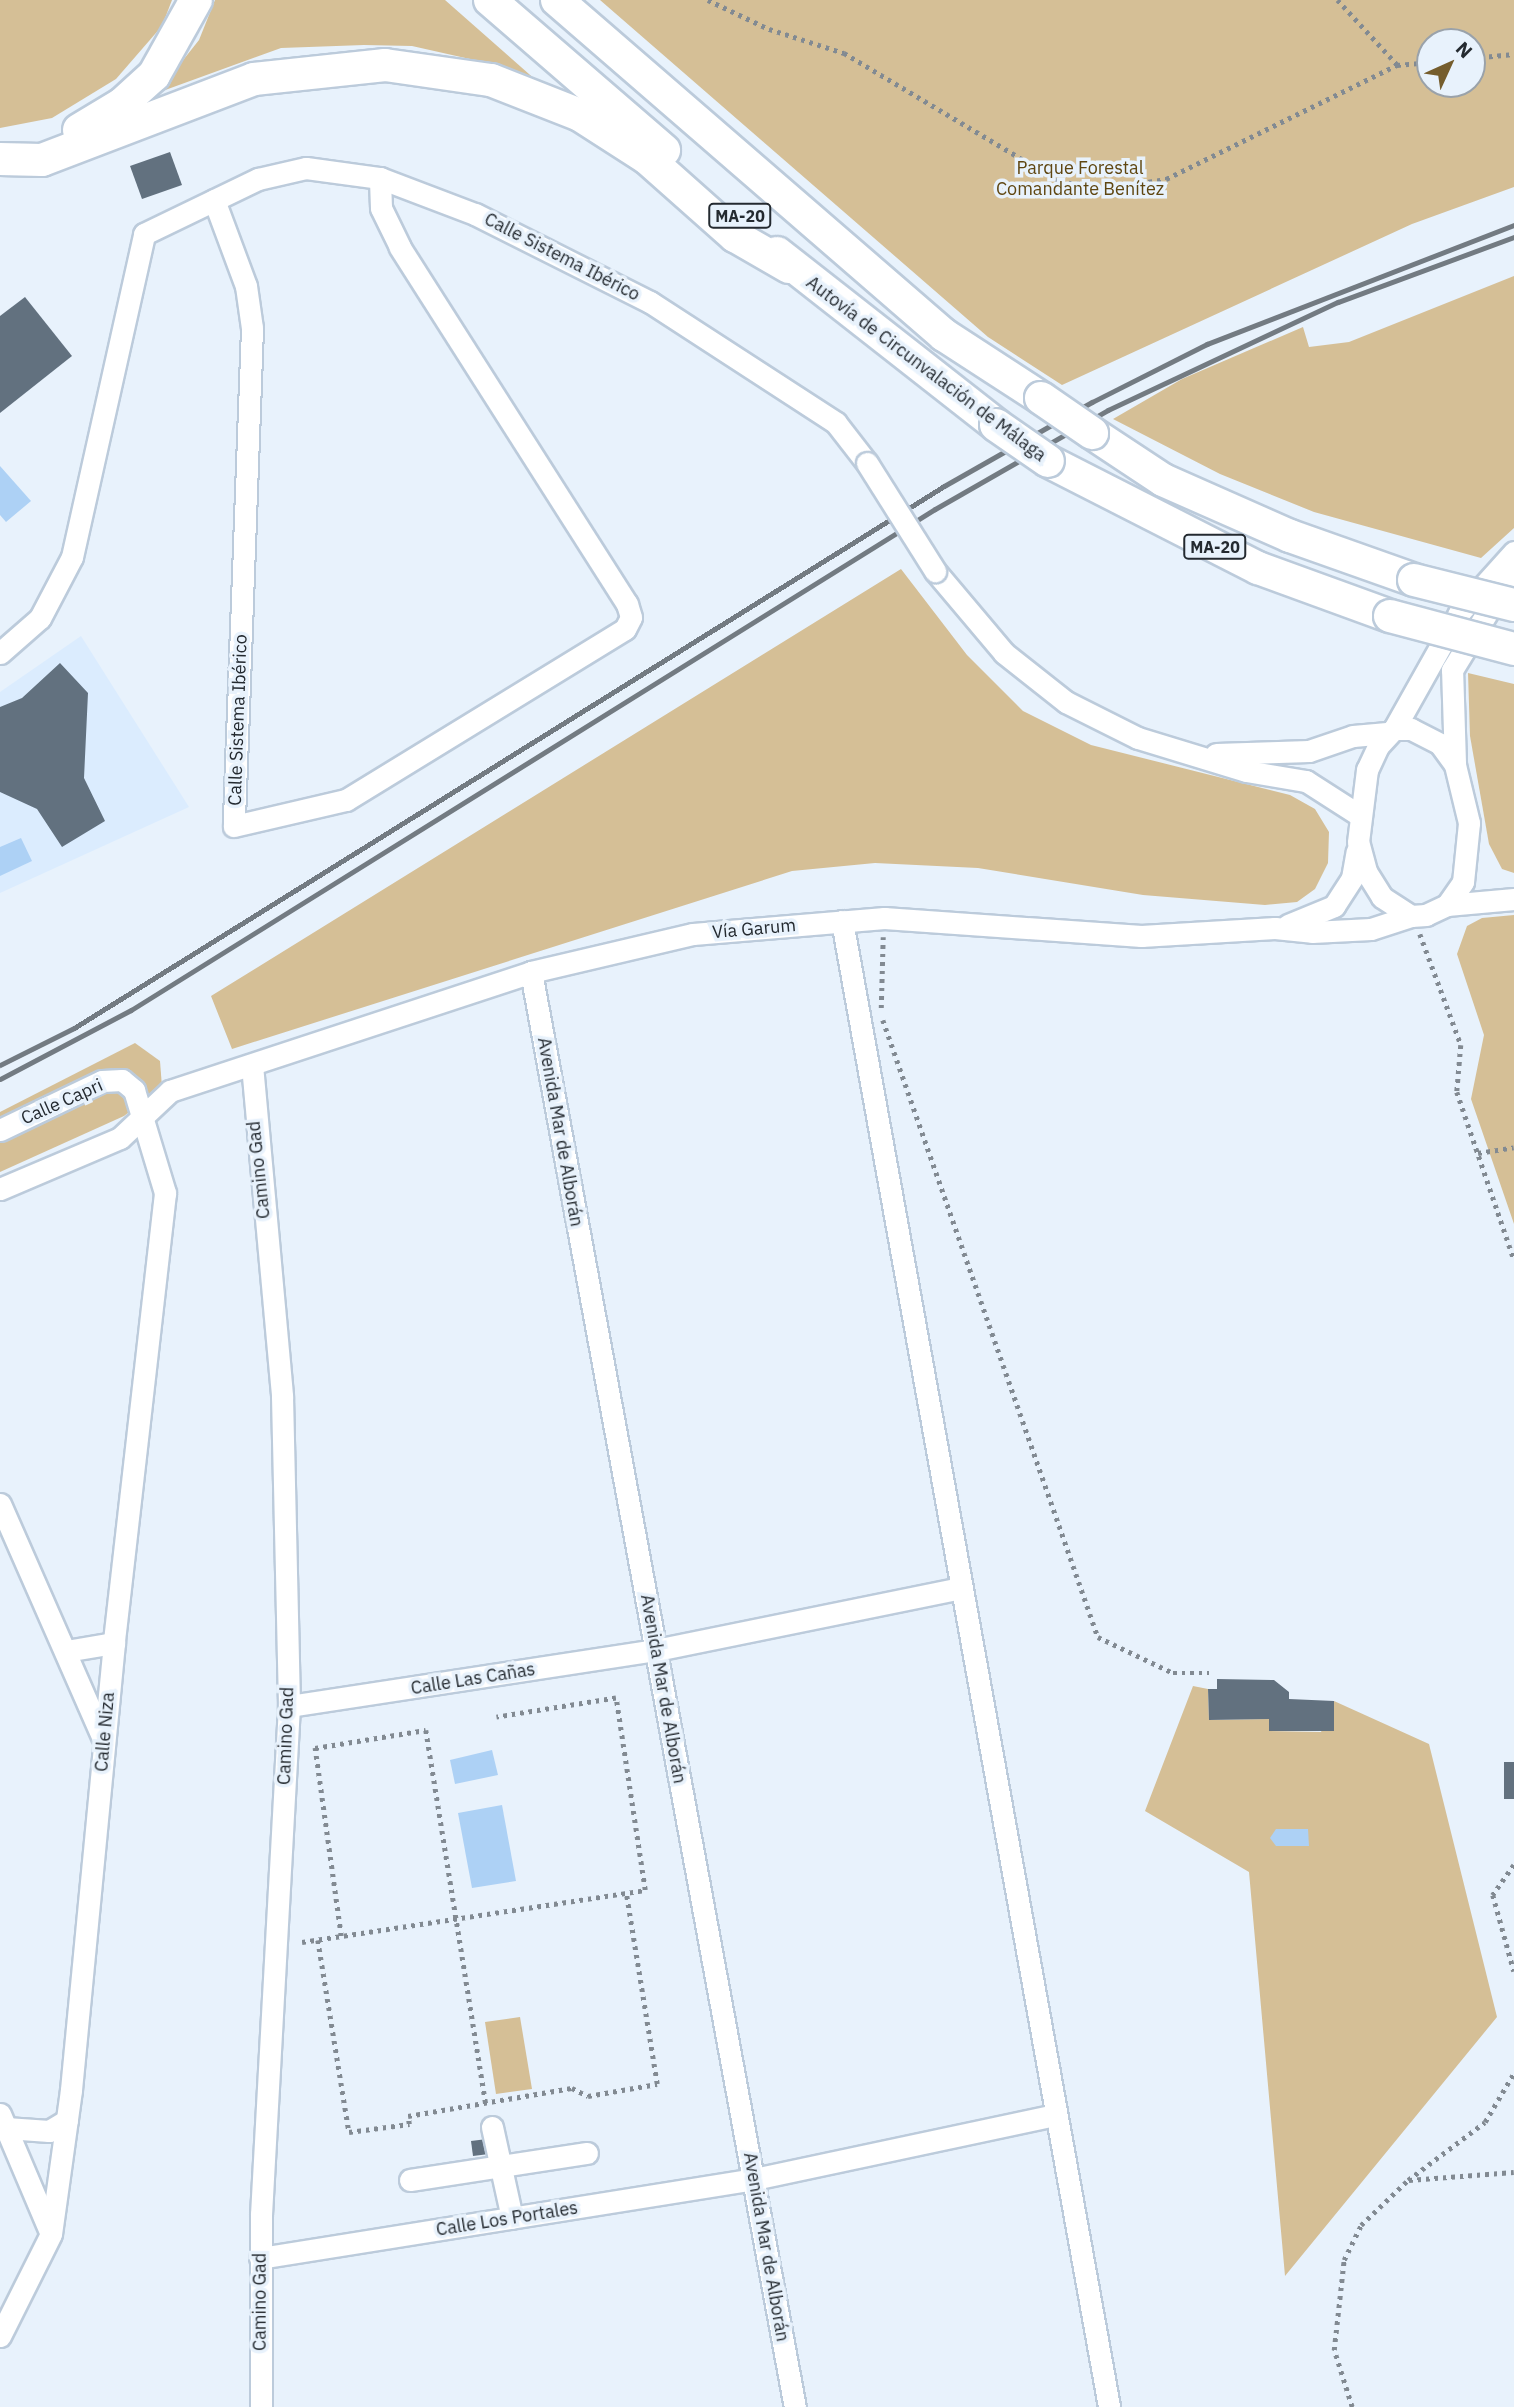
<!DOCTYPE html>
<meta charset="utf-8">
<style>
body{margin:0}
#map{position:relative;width:1514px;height:2407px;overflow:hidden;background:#e8f2fc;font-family:"IBM Plex Sans",sans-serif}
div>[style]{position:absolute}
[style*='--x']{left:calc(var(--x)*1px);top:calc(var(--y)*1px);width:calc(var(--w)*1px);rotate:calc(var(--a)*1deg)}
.built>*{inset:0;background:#dbecfe}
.green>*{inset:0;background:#d5bf96}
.water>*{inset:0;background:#add1f5}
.building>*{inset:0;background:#62717f}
.path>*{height:4.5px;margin-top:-2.25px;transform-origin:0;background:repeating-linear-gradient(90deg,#828a92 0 3.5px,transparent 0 8.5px)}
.roads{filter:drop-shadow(2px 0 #bccbdb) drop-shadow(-2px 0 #bccbdb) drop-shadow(0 2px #bccbdb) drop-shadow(0 -2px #bccbdb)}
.minor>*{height:21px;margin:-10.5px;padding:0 10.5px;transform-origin:10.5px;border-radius:10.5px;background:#fff}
.highway>*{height:32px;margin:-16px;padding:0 16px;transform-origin:16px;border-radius:16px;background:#fff}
.rail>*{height:5px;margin:-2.5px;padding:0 2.5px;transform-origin:2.5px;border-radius:2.5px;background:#737b82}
.bridges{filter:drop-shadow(2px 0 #bccbdb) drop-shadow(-2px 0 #bccbdb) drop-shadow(0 2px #bccbdb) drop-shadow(0 -2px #bccbdb)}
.minor-bridge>*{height:21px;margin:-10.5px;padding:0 10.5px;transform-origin:10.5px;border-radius:10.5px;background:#fff}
.highway-bridge>*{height:32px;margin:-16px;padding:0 16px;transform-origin:16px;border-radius:16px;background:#fff}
span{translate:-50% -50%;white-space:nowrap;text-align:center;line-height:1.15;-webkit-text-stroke:7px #e8f2fc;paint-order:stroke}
.shield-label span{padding:2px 5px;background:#e8f2fc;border:2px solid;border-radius:5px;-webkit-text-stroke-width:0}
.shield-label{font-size:16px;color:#242a30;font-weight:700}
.park-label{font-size:18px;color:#5f4611}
.street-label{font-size:18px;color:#242a30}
.north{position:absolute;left:1416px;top:28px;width:70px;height:70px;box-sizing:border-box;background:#e8f2fc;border:2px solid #9aa2aa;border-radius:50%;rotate:45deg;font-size:19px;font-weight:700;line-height:28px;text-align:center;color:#242a30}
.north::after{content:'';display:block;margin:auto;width:24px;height:32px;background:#755d2d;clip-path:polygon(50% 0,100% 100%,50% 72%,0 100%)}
</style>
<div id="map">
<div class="built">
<i style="clip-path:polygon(81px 636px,189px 807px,0 893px,0 692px)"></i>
</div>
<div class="green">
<i style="clip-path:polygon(0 0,172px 0,162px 26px,116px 79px,52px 118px,0 128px)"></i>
<i style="clip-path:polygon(215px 0,445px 0,538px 82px,492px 64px,412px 46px,364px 45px,281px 48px,157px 93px,199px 40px)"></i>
<i style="clip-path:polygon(evenodd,600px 0,1514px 0,1514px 187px,1412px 224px,1062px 385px,988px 337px,600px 0,1430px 42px,1472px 42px,1472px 84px,1430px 84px,1430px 42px)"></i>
<i style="clip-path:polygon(1514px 276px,1514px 528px,1481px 558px,1314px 512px,1220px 474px,1113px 419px,1182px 379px,1303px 327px,1309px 347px,1349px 342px)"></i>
<i style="clip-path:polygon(901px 569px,967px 655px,1023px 711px,1091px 745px,1290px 795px,1315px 809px,1329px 832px,1328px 863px,1315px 889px,1297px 902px,1265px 905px,1143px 895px,978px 868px,875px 863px,792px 871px,232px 1049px,211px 996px)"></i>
<i style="clip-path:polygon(1468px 673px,1514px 684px,1514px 873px,1502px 869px,1489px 844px,1470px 736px)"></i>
<i style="clip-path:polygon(1514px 915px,1514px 1224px,1471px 1099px,1484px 1035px,1457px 954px,1467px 926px,1482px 918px)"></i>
<i style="clip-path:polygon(135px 1043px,160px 1061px,162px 1087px,124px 1116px,0 1172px,0 1112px)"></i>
<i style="clip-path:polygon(1193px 1686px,1208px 1689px,1209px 1720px,1269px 1719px,1269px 1731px,1321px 1732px,1334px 1701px,1429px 1744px,1497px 2017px,1285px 2276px,1249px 1872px,1145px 1811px)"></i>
<i style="clip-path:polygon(520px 2017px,532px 2089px,496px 2094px,485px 2022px)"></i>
</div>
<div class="water">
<i style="clip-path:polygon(0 466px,31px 501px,6px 522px,0 515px)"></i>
<i style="clip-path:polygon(21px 838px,32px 861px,0 876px,0 847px)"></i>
<i style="clip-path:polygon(492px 1750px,498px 1775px,455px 1784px,450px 1760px)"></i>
<i style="clip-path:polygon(502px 1805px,516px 1881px,472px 1888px,458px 1813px)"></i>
<i style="clip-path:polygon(1276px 1829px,1308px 1829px,1309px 1846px,1276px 1846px,1270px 1838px)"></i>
</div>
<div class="building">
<i style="clip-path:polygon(170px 152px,182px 185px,142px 199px,130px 166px)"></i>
<i style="clip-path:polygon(25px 297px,72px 356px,0 413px,0 316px)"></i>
<i style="clip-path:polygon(60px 663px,88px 693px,84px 778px,105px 821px,62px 847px,37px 809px,0 792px,0 707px,22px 698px)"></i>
<i style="clip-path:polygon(1217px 1679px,1274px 1680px,1289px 1692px,1289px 1699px,1334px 1701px,1334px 1731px,1269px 1731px,1269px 1719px,1209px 1720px,1208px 1689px,1217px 1689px)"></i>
<i style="clip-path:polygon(1504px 1762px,1514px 1762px,1514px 1799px,1504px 1799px)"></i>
<i style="clip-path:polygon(487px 2139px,489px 2154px,473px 2156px,471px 2141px)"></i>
</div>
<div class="path">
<i style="--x:708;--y:0;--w:68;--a:25.4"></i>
<i style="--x:769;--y:29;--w:79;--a:17.7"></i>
<i style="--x:844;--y:53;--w:252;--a:30.8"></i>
<i style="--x:1060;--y:182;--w:55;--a:5.2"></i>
<i style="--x:1115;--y:187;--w:52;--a:-8.9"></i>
<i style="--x:1166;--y:179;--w:258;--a:-26.3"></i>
<i style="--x:1397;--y:65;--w:88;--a:-132.7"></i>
<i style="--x:1472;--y:58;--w:42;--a:-5.4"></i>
<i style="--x:1397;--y:65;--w:33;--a:-5"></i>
<i style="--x:1420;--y:934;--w:118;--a:69.7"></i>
<i style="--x:1461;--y:1045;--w:47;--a:94.9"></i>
<i style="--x:1457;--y:1092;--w:176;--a:71.2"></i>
<i style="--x:881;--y:1008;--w:71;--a:-88.4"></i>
<i style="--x:883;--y:1020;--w:653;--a:70.79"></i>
<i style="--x:1098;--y:1637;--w:83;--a:25.6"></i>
<i style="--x:1173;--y:1673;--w:36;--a:0"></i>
<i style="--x:1478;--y:1153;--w:36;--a:-9"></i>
<i style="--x:1514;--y:1865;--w:37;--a:125"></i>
<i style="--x:1493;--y:1895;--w:79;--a:74.6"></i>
<i style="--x:341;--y:1936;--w:190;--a:-97.9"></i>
<i style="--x:315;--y:1748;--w:112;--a:-9.2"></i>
<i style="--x:426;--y:1730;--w:379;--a:80.9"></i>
<i style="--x:318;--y:1940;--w:194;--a:80.8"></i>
<i style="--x:349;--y:2132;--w:61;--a:-7.6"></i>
<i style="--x:409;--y:2124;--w:8;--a:-97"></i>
<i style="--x:408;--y:2116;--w:166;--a:-9.7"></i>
<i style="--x:572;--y:2088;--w:18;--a:27"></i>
<i style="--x:588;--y:2096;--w:70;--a:-9.9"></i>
<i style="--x:657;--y:2084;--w:193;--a:-99.2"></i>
<i style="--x:302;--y:1942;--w:347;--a:-8.6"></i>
<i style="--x:645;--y:1890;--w:194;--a:-98.6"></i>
<i style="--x:616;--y:1698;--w:121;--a:170.9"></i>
<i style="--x:1409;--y:2180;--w:105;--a:-4.4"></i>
<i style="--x:1352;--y:2407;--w:60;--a:-107.5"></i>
<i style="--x:1334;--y:2350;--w:91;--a:-83.7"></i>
<i style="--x:1344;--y:2260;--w:39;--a:-64"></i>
<i style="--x:1361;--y:2225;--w:65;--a:-43.8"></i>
<i style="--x:1408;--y:2180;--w:96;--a:-37"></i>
<i style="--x:1485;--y:2122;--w:57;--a:-59.4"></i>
</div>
<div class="roads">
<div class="minor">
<i style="--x:214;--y:200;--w:92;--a:69.6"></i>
<i style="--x:246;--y:286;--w:42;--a:81.9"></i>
<i style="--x:252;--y:328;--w:498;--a:92.1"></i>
<i style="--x:234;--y:826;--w:115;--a:-13.1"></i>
<i style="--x:346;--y:800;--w:327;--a:-31.5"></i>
<i style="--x:625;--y:629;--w:13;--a:-63"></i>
<i style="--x:631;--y:617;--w:14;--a:-107"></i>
<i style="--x:627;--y:604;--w:423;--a:-122.5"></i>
<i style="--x:400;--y:247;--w:43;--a:-116"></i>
<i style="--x:381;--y:208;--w:30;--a:-92"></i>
<i style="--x:935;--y:571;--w:107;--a:49.9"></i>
<i style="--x:1004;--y:653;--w:79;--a:38.3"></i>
<i style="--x:1066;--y:702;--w:80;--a:26.6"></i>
<i style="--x:1138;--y:738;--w:113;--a:17"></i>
<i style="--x:1246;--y:771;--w:61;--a:9.5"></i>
<i style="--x:1306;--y:781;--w:63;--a:32.7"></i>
<i style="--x:0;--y:653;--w:53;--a:-41.2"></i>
<i style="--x:40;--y:618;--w:69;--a:-62.3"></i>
<i style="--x:72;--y:557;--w:331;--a:-77.4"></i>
<i style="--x:144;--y:234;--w:127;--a:-25.8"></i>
<i style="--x:258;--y:179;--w:49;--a:-12.9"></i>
<i style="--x:306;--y:168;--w:75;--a:7.7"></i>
<i style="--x:380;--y:178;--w:102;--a:20.8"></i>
<i style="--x:475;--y:214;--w:196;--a:26.7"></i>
<i style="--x:650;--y:302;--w:222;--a:33"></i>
<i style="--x:836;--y:423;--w:51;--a:52.2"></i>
<i style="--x:1394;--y:729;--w:17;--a:0"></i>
<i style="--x:1411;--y:729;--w:33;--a:27"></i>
<i style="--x:1440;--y:744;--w:26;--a:54"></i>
<i style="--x:1455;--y:765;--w:60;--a:76.4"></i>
<i style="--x:1469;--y:823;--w:59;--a:95.8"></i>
<i style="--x:1463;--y:882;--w:28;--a:125"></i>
<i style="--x:1447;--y:905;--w:23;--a:155"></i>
<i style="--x:1426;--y:915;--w:15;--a:176"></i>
<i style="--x:1411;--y:916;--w:35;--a:-147"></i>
<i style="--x:1382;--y:897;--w:31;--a:-122"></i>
<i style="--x:1366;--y:871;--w:30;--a:-105"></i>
<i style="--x:1358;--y:842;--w:73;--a:-82.9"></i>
<i style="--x:1367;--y:770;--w:26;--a:-65"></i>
<i style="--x:1378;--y:746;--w:23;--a:-47"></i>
<i style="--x:1394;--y:729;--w:133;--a:-60.7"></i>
<i style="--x:1459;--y:613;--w:82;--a:-48"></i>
<i style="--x:1216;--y:754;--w:93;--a:-1.8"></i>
<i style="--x:1309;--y:751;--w:46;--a:-18.8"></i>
<i style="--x:1353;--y:736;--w:37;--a:-5"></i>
<i style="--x:1455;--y:763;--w:93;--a:-91.8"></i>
<i style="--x:1452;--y:670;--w:119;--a:-58.5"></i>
<i style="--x:1447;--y:905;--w:67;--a:-5.1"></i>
<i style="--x:842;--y:921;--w:1510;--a:79.81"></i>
<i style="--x:1288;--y:925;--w:50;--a:-22.4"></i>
<i style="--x:1334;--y:906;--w:33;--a:-57"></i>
<i style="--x:1352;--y:878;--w:27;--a:-80"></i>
<i style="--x:531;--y:972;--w:1459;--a:79.58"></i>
<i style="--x:252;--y:1065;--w:332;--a:84.8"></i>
<i style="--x:282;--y:1396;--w:310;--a:88.7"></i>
<i style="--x:289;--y:1706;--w:509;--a:93.15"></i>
<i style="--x:261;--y:2214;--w:193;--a:90"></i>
<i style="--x:0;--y:1130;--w:113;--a:-25.7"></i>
<i style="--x:102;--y:1081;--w:20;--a:-3"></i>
<i style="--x:122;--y:1080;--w:16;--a:40"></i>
<i style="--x:134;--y:1090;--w:108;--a:73.2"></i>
<i style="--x:165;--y:1193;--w:453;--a:96.5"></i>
<i style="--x:114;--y:1643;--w:449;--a:95.5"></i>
<i style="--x:71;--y:2090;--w:145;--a:97.9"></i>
<i style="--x:51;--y:2234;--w:114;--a:116.6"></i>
<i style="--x:0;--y:1189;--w:130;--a:-23"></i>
<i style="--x:120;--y:1138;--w:69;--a:-43.2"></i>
<i style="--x:170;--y:1091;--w:380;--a:-18.2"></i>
<i style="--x:531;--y:972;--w:166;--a:-13.2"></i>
<i style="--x:693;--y:934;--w:192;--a:-4.8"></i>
<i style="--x:884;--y:918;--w:258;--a:4"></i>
<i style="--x:1141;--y:936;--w:134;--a:-3.4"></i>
<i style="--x:1275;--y:928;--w:37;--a:6"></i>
<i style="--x:1312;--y:932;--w:59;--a:-2.9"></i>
<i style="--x:1371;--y:929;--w:42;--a:-18"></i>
<i style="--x:0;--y:1504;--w:257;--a:66.3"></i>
<i style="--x:66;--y:1651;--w:49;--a:-9.5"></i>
<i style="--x:289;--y:1706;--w:371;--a:-8.7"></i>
<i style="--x:656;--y:1650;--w:310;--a:-11.5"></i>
<i style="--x:0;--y:2114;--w:130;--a:67"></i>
<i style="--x:492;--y:2127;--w:93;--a:77.6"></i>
<i style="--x:6;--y:2128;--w:43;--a:4"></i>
<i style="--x:49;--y:2131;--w:21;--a:-31"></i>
<i style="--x:410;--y:2180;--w:179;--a:-8.7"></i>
<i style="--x:260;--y:2258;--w:500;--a:-9.09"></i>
<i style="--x:754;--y:2179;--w:308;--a:-12"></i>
</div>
<div class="highway">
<i style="--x:490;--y:0;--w:230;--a:40.8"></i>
<i style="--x:557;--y:0;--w:512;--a:40.88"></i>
<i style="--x:944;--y:335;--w:116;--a:33"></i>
<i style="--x:79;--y:130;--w:50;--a:-31.2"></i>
<i style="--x:122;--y:104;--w:43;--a:-42.2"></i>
<i style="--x:154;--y:75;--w:86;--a:-60.8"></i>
<i style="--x:0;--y:159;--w:42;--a:1.4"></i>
<i style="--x:42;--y:160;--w:227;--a:-20.9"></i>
<i style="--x:254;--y:79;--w:132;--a:-6.1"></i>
<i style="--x:385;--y:65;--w:107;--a:8.1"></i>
<i style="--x:491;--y:80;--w:96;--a:21.5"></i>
<i style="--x:580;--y:115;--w:80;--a:32.7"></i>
<i style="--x:647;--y:158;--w:118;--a:41.6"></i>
<i style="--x:735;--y:236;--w:62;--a:29.9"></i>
<i style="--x:777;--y:253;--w:278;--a:38.1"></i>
<i style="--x:1092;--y:433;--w:85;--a:33.5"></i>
<i style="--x:1163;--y:480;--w:139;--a:23.8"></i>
<i style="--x:1290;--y:536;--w:132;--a:19.5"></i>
<i style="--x:1048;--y:461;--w:236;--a:27"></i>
<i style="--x:1258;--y:568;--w:140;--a:20"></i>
</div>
</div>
<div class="rail">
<i style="--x:0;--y:1065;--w:83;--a:-26.6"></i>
<i style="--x:74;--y:1028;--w:1025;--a:-31.92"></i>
<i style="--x:944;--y:486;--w:170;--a:-29.6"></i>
<i style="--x:1092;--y:402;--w:129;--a:-26.8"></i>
<i style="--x:1207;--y:344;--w:329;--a:-21.2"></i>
<i style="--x:0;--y:1079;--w:148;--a:-27.8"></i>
<i style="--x:131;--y:1010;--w:947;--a:-31.93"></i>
<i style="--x:935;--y:509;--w:199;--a:-29.8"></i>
<i style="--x:1108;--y:410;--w:254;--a:-25.2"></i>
<i style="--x:1338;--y:302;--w:188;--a:-20.3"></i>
</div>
<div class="bridges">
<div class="minor-bridge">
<i style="--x:867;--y:463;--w:128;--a:57.8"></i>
</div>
<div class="highway-bridge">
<i style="--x:1041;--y:398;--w:62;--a:34.5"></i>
<i style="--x:996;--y:425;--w:63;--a:34.7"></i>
<i style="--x:1414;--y:580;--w:103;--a:14"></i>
<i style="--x:1390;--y:616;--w:128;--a:14.9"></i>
</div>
</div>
<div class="shield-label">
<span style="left:740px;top:216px">MA-20</span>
<span style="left:1215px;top:547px">MA-20</span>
</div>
<div class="park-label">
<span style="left:1080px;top:179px">Parque Forestal<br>Comandante Benítez</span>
</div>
<div class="street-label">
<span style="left:562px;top:257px;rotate:27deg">Calle Sistema Ibérico</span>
<span style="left:926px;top:369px;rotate:37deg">Autovía de Circunvalación de Málaga</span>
<span style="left:238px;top:720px;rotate:-88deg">Calle Sistema Ibérico</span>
<span style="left:754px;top:929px;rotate:-5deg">Vía Garum</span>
<span style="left:62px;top:1102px;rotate:-24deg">Calle Capri</span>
<span style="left:560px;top:1132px;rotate:80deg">Avenida Mar de Alborán</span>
<span style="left:259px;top:1170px;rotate:-96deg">Camino Gad</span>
<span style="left:473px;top:1679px;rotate:-9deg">Calle Las Cañas</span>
<span style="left:663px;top:1689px;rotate:80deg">Avenida Mar de Alborán</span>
<span style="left:105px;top:1732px;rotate:-85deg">Calle Niza</span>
<span style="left:286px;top:1736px;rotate:-88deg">Camino Gad</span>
<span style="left:507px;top:2219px;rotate:-9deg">Calle Los Portales</span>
<span style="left:766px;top:2247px;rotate:80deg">Avenida Mar de Alborán</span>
<span style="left:260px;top:2302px;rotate:-90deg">Camino Gad</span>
</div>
<div class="north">N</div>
</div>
